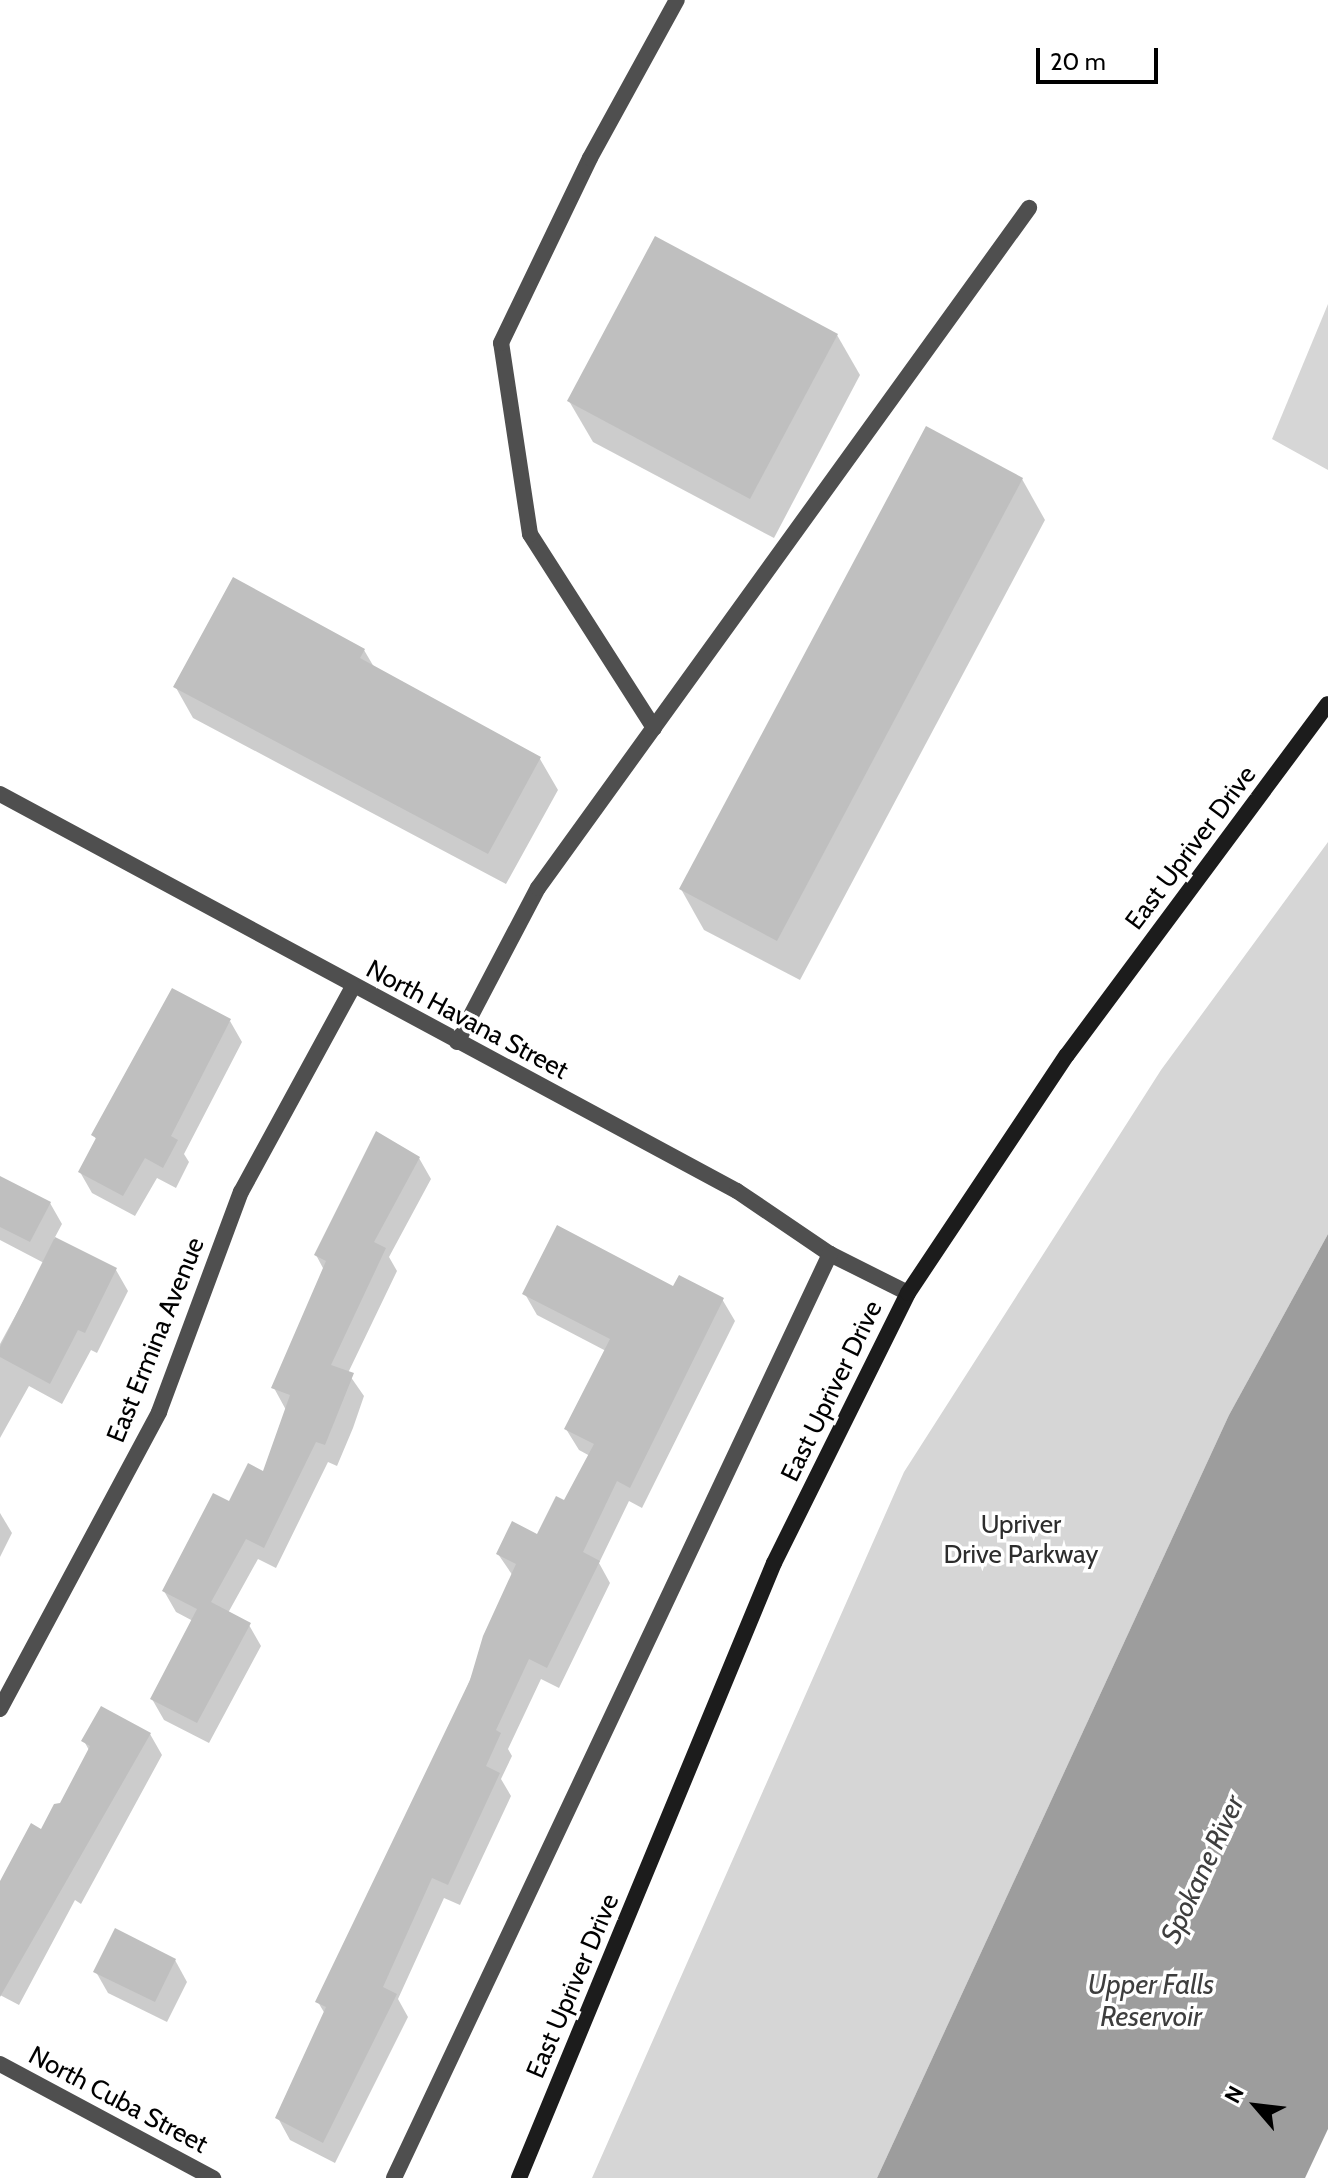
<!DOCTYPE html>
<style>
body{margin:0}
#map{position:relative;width:1328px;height:2178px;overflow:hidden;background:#fff;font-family:Cabin,sans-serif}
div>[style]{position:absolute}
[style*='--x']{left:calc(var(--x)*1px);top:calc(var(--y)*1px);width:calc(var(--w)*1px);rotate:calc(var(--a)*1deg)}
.green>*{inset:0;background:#d6d6d6}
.water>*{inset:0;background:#9d9d9d}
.shadow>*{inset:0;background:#0003}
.building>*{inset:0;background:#bfbfbf}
.lane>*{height:16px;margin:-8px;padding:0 8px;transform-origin:8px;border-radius:8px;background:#4f4f4f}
.street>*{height:16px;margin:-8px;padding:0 8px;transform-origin:8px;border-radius:8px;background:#4f4f4f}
.secondary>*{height:16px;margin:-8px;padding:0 8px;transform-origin:8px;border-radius:8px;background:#1c1c1c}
span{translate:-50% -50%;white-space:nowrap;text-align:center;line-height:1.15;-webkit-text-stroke:7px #fff;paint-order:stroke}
.street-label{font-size:26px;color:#000}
.park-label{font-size:26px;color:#2d2d2d}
.water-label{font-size:28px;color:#3e3e3e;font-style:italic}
.north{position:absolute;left:1216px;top:2066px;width:80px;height:80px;-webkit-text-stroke:6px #fff;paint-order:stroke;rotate:298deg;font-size:22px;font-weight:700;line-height:32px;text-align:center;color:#000}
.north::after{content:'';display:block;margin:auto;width:28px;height:36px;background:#000;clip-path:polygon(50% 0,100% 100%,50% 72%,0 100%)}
.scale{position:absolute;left:1036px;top:48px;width:122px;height:36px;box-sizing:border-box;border:4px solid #000;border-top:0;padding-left:10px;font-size:24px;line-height:28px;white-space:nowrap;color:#000;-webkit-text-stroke:6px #fff;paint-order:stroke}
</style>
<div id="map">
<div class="green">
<i style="clip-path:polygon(1328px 304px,1328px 470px,1272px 439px)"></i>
<i style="clip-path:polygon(1328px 842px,1328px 1234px,1229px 1415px,877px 2178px,592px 2178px,904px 1472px,1161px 1070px)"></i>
</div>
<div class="water">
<i style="clip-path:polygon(1328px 1234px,1328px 2129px,1305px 2178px,877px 2178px,1229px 1415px)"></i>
</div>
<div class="shadow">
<i style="clip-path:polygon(837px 335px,860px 375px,774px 538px,593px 442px,569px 401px)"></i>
<i style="clip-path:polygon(1022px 479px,1045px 520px,800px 980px,704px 930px,681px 889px)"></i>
<i style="clip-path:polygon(364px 650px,374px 667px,540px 759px,558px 790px,506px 884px,193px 718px,175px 686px)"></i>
<i style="clip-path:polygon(230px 1021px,242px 1042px,184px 1154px,189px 1162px,176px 1188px,157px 1178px,135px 1216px,92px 1193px,80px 1172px,97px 1141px,94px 1135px)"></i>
<i style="clip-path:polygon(419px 1158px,431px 1179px,389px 1257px,397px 1271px,348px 1373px,364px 1396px,353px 1428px,337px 1466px,328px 1462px,276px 1568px,258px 1559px,228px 1613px,249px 1625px,261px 1646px,209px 1743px,164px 1720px,152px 1699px,193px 1621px,176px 1612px,164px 1591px,230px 1504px,264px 1473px,286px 1410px,274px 1388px,324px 1270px,316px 1255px)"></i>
<i style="clip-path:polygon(0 1178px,50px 1203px,62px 1224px,54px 1239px,116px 1270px,128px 1291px,97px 1353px,91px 1350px,62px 1404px,29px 1386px,0 1438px,0 1344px,44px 1263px,0 1240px)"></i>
<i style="clip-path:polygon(674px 1289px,722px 1299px,735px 1321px,642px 1508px,629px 1501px,599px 1563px,610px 1583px,559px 1688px,541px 1679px,508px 1749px,512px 1756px,501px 1779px,511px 1796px,460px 1905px,444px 1898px,398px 1999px,408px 2017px,335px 2163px,290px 2140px,278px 2118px,325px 2014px,318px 2002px,441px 1750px,513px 1576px,498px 1554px,538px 1536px,565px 1502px,590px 1456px,579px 1450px,566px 1429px,606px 1351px,537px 1315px,525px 1294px)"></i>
<i style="clip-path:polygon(0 1513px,12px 1533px,0 1557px)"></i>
<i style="clip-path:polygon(150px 1734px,162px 1755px,81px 1904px,75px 1900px,19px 2005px,0 1995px,0 1891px,62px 1805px,90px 1752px,84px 1741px)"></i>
<i style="clip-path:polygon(175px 1960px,187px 1982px,167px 2022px,108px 1993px,96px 1972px)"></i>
</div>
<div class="building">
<i style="clip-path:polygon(655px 236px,838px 334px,750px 499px,567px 401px)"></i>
<i style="clip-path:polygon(926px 426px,1023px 478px,777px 941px,679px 889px)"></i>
<i style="clip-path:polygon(233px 577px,365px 649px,360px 658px,541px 757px,488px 854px,173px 687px)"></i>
<i style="clip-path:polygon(172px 988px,231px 1019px,171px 1136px,178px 1140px,163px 1168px,145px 1158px,123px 1196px,78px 1172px,96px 1138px,91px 1135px)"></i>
<i style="clip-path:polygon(376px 1131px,420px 1157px,374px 1242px,386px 1248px,331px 1365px,354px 1373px,325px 1445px,316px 1442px,264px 1548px,246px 1539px,211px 1602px,251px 1623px,197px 1723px,150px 1699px,197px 1609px,162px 1591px,213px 1493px,229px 1501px,248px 1463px,263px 1471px,290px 1395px,271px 1388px,326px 1261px,314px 1255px)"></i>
<i style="clip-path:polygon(0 1176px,51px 1202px,30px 1242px,0 1227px)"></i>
<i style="clip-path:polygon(557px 1225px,673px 1286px,679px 1275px,724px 1298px,630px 1488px,617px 1481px,583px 1552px,600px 1561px,547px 1668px,529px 1659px,496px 1730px,501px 1733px,486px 1766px,500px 1773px,448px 1885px,432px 1878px,383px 1987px,397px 1994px,323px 2143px,275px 2118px,326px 2007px,315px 2002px,470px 1680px,483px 1636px,516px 1564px,496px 1554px,512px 1521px,537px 1534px,556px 1496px,564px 1500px,594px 1444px,564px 1429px,610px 1339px,522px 1294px)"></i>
<i style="clip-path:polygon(55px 1237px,117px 1268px,85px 1333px,78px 1330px,50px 1384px,0 1357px,0 1347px)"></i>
<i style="clip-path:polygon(101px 1706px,151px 1733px,0 1997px,0 1881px,31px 1823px,41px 1829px,54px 1804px,60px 1803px,90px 1746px,81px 1741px)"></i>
<i style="clip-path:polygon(115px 1928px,176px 1959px,155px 2002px,93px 1972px)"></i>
</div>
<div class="lane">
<i style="--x:654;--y:728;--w:230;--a:-122.6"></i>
<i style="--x:530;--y:534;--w:193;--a:-98.6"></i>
<i style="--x:501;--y:343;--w:205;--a:-64.3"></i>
<i style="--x:590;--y:158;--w:180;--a:-61.2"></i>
<i style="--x:457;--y:1042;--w:174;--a:-62.3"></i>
<i style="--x:538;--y:888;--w:839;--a:-54.17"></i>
</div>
<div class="street">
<i style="--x:0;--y:794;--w:837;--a:28.31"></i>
<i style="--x:737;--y:1191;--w:112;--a:34.1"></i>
<i style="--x:830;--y:1254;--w:87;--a:26.6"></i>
<i style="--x:0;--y:1709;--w:337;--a:-61.8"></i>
<i style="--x:159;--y:1412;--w:235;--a:-69.6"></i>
<i style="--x:241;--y:1192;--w:234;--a:-61.4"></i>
<i style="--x:0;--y:2064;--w:242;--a:28.2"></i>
<i style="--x:394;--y:2178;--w:1022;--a:-64.74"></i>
</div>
<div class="secondary">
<i style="--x:519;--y:2178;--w:666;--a:-67.48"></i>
<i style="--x:774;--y:1563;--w:301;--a:-63.6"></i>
<i style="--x:908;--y:1293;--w:286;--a:-56.3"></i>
<i style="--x:1067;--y:1055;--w:437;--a:-53.4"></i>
</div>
<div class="street-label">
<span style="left:1191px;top:848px;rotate:-53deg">East Upriver Drive</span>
<span style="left:467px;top:1020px;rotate:28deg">North Havana Street</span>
<span style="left:156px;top:1340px;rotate:-68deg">East Ermina Avenue</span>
<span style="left:832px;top:1391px;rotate:-64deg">East Upriver Drive</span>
<span style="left:573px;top:1986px;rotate:-67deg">East Upriver Drive</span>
<span style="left:118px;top:2100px;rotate:28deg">North Cuba Street</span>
</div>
<div class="park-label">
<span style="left:1021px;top:1540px">Upriver<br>Drive Parkway</span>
</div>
<div class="water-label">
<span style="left:1202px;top:1869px;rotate:-65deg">Spokane River</span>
<span style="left:1151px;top:2000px">Upper Falls<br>Reservoir</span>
</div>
<div class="north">N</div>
<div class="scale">20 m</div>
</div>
